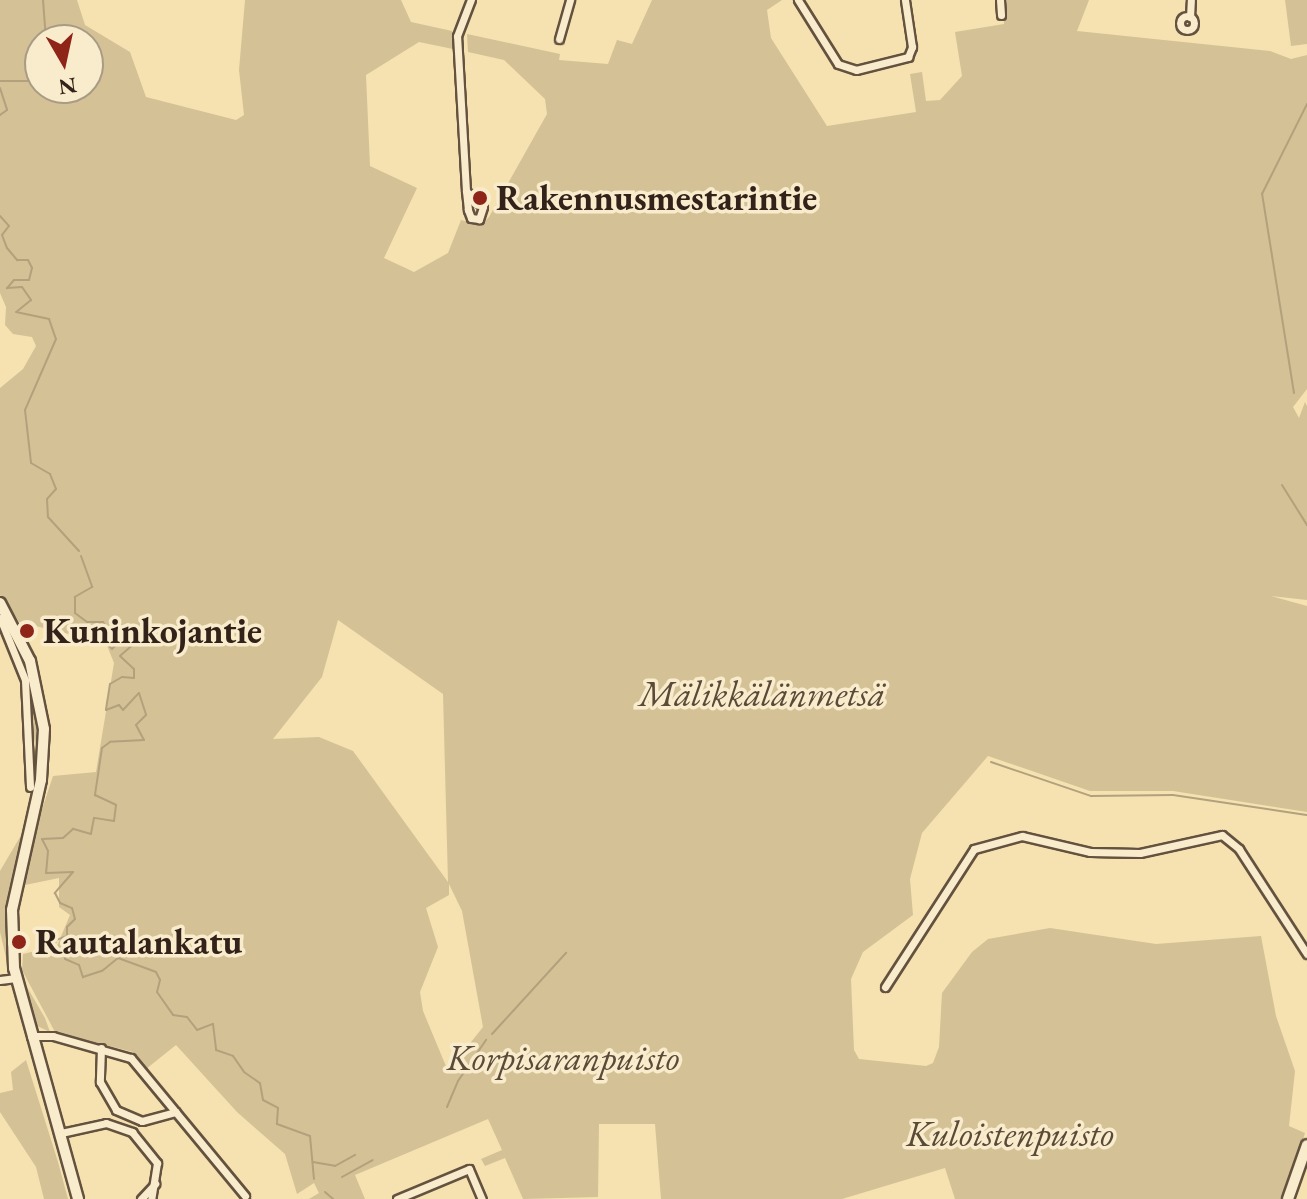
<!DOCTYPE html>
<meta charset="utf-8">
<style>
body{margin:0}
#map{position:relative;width:1307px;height:1199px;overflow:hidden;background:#f5e2b0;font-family:"EB Garamond",serif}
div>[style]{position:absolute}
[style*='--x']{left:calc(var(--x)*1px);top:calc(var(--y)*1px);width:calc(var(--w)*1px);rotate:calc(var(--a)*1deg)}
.green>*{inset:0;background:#d4c196}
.stream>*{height:2px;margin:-1px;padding:0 1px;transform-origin:1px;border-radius:1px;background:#b3a17d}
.roads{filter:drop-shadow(2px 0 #64523f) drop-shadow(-2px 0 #64523f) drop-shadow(0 2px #64523f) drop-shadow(0 -2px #64523f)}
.street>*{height:7px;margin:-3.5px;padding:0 3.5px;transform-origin:3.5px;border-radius:3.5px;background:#f8eccc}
.street>.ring{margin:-3.5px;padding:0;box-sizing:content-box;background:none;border:7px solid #f8eccc;border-radius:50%}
.secondary>*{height:10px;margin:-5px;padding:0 5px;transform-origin:5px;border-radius:5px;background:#f8eccc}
.dots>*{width:22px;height:22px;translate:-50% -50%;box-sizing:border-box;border:4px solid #f8eccc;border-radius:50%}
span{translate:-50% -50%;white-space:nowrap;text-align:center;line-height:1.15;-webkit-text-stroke:7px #f8eccc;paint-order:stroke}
.poi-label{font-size:36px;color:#332219;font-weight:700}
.left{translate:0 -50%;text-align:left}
.park-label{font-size:36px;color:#5b4a38;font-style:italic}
.north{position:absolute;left:24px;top:24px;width:80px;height:80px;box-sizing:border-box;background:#f8eccc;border:2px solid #a99b84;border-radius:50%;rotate:171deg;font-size:22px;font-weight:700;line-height:32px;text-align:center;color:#332219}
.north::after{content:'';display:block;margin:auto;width:28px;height:36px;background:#8f2418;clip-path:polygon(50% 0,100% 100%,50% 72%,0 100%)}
</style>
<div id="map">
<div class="green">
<i style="clip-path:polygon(evenodd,0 0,77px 0,85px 25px,130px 52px,146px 97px,236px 120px,244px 115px,239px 70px,245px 0,401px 0,411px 22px,452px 31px,453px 49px,419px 42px,366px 75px,370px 166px,417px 188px,384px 258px,414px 272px,448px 253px,461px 220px,481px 225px,489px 217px,547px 114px,545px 99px,504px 60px,468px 52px,467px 34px,560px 54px,559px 60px,608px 64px,617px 40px,632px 44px,652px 0,782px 0,767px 10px,771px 38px,827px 126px,916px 112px,910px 74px,922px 72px,926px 101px,940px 100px,962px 76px,955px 32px,1004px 24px,1004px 0,1089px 0,1077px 31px,1270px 51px,1291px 59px,1307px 55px,1307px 389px,1293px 407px,1299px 418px,1305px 402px,1307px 406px,1307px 600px,1271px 596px,1307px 606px,1307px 812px,1173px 791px,1090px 791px,988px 756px,922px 833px,910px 879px,913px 915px,863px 952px,851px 979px,854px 1050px,859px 1059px,926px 1066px,933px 1063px,939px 1047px,942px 993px,972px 952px,988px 939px,1050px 928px,1156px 944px,1261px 936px,1276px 1016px,1295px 1071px,1289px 1126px,1305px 1133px,1284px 1199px,955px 1199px,945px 1168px,842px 1199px,661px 1199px,655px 1124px,599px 1124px,598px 1197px,523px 1199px,505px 1158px,485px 1166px,481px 1159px,502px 1150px,488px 1119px,355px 1175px,365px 1199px,309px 1199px,319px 1193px,314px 1183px,297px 1194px,285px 1154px,237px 1112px,176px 1045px,146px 1069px,133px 1052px,55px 1032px,22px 970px,23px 954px,57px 946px,70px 915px,59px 907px,59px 878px,25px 885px,29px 849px,53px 776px,96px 772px,114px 663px,106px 643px,19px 622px,0 595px,0 388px,23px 369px,36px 346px,32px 337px,13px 334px,5px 325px,6px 307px,0 293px,0 0,40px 40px,88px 40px,88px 88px,40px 88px,40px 40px,0 0,338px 620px,443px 694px,448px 882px,353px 751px,319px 737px,273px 739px,322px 677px,338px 620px,0 0,449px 884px,462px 911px,483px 1027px,448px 1071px,423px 1011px,420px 992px,438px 947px,426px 908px,449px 895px,449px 884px)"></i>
<i style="clip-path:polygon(1285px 0,1307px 0,1307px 44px,1291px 46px)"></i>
<i style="clip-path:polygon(33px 700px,39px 727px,38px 770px,30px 811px,11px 884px,7px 962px,0 932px,0 871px,23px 832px,31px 803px,35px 745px,29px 701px)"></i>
<i style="clip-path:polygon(20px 975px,45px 1018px,50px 1032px,33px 1024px)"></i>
<i style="clip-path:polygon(26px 1060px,58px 1162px,68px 1199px,44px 1199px,36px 1167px,0 1112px,0 1093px,13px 1090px,11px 1072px)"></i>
</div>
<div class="stream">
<i style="--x:43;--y:0;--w:40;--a:85.7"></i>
<i style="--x:0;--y:81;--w:40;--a:0"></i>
<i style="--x:0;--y:88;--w:23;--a:72"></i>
<i style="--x:7;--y:110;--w:9;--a:144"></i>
<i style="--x:62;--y:88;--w:3;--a:0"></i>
<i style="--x:0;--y:216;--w:13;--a:48"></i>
<i style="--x:9;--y:226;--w:11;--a:128"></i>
<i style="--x:2;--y:235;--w:14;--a:69"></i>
<i style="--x:7;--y:248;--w:16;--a:50"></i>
<i style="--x:17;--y:260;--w:11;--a:0"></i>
<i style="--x:28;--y:260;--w:9;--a:63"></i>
<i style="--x:32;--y:268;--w:12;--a:104"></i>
<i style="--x:29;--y:280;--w:15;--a:180"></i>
<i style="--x:14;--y:280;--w:11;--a:131"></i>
<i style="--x:7;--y:288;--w:15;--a:-4"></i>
<i style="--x:22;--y:287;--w:16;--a:55"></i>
<i style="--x:31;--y:300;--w:19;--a:141"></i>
<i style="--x:16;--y:312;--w:34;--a:12"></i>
<i style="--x:49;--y:319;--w:21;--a:71"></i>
<i style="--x:56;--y:339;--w:77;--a:113.6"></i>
<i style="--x:25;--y:410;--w:53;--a:83.5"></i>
<i style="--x:31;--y:463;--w:22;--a:30"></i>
<i style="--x:50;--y:474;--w:16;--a:68"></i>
<i style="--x:56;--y:489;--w:13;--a:132"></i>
<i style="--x:47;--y:499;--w:18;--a:87"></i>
<i style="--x:48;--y:517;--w:46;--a:47.6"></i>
<i style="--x:1294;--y:393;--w:202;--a:-99.1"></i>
<i style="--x:1262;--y:194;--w:101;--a:-63.4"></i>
<i style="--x:1282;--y:485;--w:47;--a:58"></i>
<i style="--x:81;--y:556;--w:33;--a:70"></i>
<i style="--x:92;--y:587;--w:20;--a:150"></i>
<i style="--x:75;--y:597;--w:16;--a:90"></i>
<i style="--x:75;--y:613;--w:15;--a:37"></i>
<i style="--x:87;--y:622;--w:16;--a:0"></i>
<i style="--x:103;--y:622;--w:13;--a:61"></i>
<i style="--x:109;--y:633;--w:10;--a:107"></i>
<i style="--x:106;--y:643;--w:8;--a:45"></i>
<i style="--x:112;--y:649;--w:21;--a:-47"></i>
<i style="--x:126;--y:634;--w:13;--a:39"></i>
<i style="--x:136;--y:642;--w:21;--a:139"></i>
<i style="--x:120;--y:656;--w:19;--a:43"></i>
<i style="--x:134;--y:669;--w:9;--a:90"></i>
<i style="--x:134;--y:678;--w:12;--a:-175"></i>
<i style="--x:122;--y:677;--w:14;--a:150"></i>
<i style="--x:110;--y:684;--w:26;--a:99"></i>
<i style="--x:106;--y:710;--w:14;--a:-21"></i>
<i style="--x:119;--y:705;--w:6;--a:51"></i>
<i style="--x:123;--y:710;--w:23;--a:-47"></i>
<i style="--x:139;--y:693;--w:23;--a:72"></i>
<i style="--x:146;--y:715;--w:14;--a:135"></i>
<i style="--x:136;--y:725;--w:17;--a:62"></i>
<i style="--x:144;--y:740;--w:34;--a:177"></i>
<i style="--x:110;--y:742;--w:10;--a:143"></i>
<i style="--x:102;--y:748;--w:48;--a:98.5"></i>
<i style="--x:95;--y:795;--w:23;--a:25"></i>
<i style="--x:116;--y:805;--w:16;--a:97"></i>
<i style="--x:114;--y:821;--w:20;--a:-171"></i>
<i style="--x:94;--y:818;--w:16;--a:101"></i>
<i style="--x:91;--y:834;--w:19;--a:-164"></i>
<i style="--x:73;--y:829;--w:13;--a:138"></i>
<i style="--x:63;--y:838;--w:21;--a:177"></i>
<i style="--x:42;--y:839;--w:13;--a:63"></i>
<i style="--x:48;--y:851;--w:22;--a:95"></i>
<i style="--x:46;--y:873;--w:27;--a:-2"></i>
<i style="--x:73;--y:872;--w:28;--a:131"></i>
<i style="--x:55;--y:893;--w:11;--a:63"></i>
<i style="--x:60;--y:903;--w:13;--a:23"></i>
<i style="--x:72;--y:908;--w:11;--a:75"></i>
<i style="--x:75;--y:919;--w:11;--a:135"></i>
<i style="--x:67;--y:927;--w:9;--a:90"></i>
<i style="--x:67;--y:936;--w:12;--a:160"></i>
<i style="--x:56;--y:940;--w:11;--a:105"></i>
<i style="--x:53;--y:951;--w:15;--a:-8"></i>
<i style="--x:68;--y:949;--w:10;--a:107"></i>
<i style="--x:65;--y:959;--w:15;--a:23"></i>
<i style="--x:79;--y:965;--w:13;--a:72"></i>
<i style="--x:83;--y:977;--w:20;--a:-18"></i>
<i style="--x:102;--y:971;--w:21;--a:-39"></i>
<i style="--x:118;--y:958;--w:40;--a:20.2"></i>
<i style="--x:156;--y:972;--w:9;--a:63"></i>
<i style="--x:160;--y:980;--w:12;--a:104"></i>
<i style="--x:157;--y:992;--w:28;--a:55"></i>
<i style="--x:173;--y:1015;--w:14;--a:8"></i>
<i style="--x:187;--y:1017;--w:16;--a:52"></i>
<i style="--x:197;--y:1030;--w:17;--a:-21"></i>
<i style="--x:213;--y:1024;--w:26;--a:83"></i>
<i style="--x:216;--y:1050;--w:18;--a:19"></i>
<i style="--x:233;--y:1056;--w:19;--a:55"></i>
<i style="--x:244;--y:1072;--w:19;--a:35"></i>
<i style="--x:260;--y:1083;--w:17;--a:80"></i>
<i style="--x:263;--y:1100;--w:17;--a:28"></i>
<i style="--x:278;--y:1108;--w:16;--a:94"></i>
<i style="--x:277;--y:1124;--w:35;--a:20"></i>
<i style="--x:310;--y:1136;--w:43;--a:84.7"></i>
<i style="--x:991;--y:762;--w:106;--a:18.8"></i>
<i style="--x:1091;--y:796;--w:82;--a:-0.7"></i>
<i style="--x:1173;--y:795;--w:135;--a:8.5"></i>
<i style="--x:492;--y:1034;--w:110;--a:-47.6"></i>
<i style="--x:447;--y:1107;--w:28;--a:-67"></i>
<i style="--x:458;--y:1081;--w:50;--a:-55.7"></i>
<i style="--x:313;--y:1162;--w:22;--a:10"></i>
<i style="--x:335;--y:1166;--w:23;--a:-29"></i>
<i style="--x:342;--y:1177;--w:35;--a:-29"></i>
<i style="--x:325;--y:1192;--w:11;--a:41"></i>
</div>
<div class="roads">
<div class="street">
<i style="--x:798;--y:0;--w:75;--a:58"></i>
<i style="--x:838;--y:64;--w:19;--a:18"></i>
<i style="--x:856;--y:70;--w:54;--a:-14"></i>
<i style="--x:908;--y:57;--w:11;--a:-68"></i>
<i style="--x:912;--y:47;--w:48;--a:-98.5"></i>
<i style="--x:1000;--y:0;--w:15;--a:86"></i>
<i class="ring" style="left:1180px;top:16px;width:7px;height:7px"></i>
<i style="--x:1190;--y:17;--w:17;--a:-87"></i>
<i style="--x:559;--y:39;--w:41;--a:-74.2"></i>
<i style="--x:466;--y:191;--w:23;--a:43"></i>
<i style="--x:483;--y:207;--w:13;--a:108"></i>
<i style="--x:479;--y:219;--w:8;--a:-173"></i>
<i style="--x:471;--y:218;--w:9;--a:-111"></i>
<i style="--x:468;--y:210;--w:19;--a:-96"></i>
<i style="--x:466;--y:191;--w:155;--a:-93.3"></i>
<i style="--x:457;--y:36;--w:39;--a:-69"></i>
<i style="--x:0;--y:618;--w:67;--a:68"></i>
<i style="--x:25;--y:680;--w:107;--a:87.3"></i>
<i style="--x:0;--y:980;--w:16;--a:-7"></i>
<i style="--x:885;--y:987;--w:164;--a:-57.2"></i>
<i style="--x:974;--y:849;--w:50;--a:-15.2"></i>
<i style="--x:1022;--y:836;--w:70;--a:13.2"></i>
<i style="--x:1090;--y:852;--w:50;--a:1.1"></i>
<i style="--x:1140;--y:853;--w:84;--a:-12.4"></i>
<i style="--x:1222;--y:835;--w:22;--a:39"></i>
<i style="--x:1239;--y:849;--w:125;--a:57.1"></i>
<i style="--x:31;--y:1036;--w:22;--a:0"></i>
<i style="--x:53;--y:1036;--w:81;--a:15.8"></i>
<i style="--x:131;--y:1058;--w:179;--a:50.4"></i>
<i style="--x:101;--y:1048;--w:34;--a:92"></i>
<i style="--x:100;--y:1082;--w:32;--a:60"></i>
<i style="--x:116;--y:1110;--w:28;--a:23"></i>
<i style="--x:142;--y:1121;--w:35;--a:-15"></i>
<i style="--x:61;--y:1133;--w:46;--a:-12.5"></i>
<i style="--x:106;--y:1123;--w:28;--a:19"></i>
<i style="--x:132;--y:1132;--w:40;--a:51"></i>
<i style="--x:157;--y:1163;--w:36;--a:99"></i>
<i style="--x:141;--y:1199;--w:21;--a:-47"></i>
<i style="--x:397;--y:1199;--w:78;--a:-22.6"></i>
<i style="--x:469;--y:1169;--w:33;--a:67"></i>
</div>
<div class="secondary">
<i style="--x:0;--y:603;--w:65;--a:62.7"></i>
<i style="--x:30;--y:661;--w:69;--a:78.4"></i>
<i style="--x:44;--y:729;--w:51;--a:93.4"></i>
<i style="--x:41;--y:780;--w:133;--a:102.6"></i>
<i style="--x:12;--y:910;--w:58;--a:88"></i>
<i style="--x:14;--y:968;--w:240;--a:74.5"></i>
<i style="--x:1288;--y:1199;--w:57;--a:-70.6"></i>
</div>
</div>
<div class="dots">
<i style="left:480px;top:198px;background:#8f2418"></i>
<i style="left:27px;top:631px;background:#8f2418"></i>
<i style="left:19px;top:942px;background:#8f2418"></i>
</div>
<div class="poi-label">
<span class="left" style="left:496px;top:198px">Rakennusmestarintie</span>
<span class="left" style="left:43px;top:631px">Kuninkojantie</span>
<span class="left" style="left:35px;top:942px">Rautalankatu</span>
</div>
<div class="park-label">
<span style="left:762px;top:694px">Mälikkälänmetsä</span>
<span style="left:563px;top:1058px">Korpisaranpuisto</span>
<span style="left:1010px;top:1134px">Kuloistenpuisto</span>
</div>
<div class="north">N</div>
</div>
